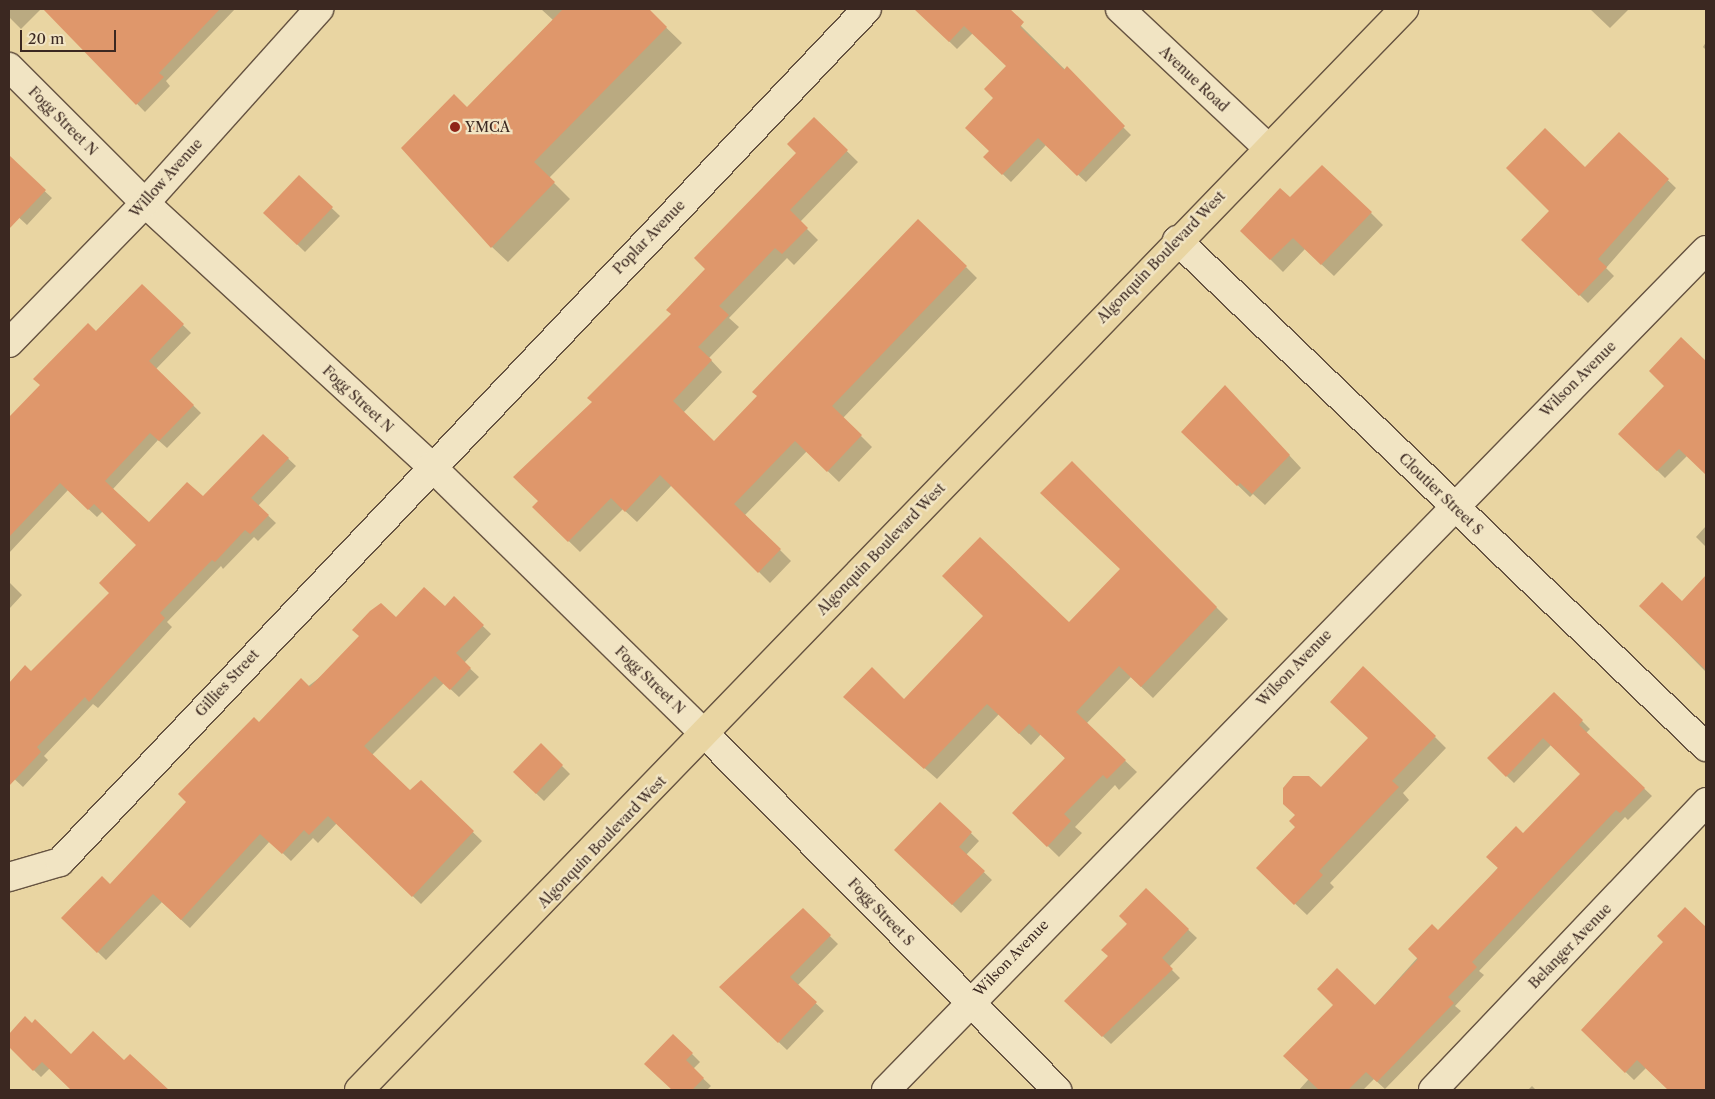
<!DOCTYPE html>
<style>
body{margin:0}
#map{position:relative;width:1715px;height:1099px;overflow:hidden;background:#e9d5a2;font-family:"Libre Caslon Text",serif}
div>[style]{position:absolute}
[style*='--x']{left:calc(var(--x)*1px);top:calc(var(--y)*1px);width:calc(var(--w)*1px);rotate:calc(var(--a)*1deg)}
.shadow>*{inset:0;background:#0003}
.building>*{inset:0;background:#df976b}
.roads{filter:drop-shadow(1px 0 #665341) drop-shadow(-1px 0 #665341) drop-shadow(0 1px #665341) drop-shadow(0 -1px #665341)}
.street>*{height:28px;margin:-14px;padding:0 14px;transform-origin:14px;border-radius:14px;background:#f1e4c3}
.primary>*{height:28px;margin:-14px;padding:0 14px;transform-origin:14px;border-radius:14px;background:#e9d5a2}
.dots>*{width:14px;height:14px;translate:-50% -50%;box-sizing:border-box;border:2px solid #f1e4c3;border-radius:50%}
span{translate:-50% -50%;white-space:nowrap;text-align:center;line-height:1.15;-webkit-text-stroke:4.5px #f1e4c3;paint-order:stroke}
.street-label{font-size:14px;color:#3b2821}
.poi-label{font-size:14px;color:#3b2821}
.left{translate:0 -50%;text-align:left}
.frame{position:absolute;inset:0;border:10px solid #3b2821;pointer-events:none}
.scale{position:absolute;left:20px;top:30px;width:96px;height:22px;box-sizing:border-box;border:2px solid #3b2821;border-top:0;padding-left:6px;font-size:15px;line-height:18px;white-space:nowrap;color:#3b2821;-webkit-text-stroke:4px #f1e4c3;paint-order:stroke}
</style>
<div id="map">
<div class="shadow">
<i style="clip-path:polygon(9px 9px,41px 9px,21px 29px,9px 17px)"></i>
<i style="clip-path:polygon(45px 9px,89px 9px,107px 26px,124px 9px,235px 9px,166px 81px,170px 86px,145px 112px)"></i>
<i style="clip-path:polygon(541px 9px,647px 9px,682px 43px,549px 178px,570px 199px,508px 262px,492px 247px,467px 108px,553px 20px)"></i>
<i style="clip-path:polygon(923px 9px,1004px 9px,1131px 135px,1086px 182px,1046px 145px,1011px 182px,985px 157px,991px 151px,994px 98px,1007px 66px,973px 33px,957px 49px,919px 12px)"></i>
<i style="clip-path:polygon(1590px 9px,1629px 9px,1610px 28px)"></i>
<i style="clip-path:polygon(1706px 42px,1706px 50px,1703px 47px)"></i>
<i style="clip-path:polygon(814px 119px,858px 162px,800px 222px,818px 240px,794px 265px,787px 258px,729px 318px,739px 327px,709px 358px,722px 372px,683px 413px,714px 442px,966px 267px,977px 278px,843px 418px,872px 447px,839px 482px,807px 451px,745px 515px,791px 561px,770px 583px,672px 485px,637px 522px,623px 509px,580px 552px,545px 518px,540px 501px,593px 403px,672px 314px,798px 153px)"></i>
<i style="clip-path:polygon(1620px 134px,1676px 188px,1606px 268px,1614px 276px,1588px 303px,1523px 240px)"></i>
<i style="clip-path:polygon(9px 158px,52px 198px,27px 225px,14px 213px,9px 218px)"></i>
<i style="clip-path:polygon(299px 177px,340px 216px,305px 252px,265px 213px)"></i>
<i style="clip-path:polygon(1290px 199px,1371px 213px,1383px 225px,1334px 276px,1305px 249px,1283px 272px,1242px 231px)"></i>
<i style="clip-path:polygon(142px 285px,191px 333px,156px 369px,201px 413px,167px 448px,158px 440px,113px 489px,149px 523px,203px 498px,263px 435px,296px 466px,258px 506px,276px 523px,258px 541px,254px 537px,223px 569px,221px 566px,167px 622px,172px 627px,98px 708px,93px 704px,44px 756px,48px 760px,23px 787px,9px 774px,9px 684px,25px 667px,31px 672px,110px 593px,138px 545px,103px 511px,97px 517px,68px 490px,9px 553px,9px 419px)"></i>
<i style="clip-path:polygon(1681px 339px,1706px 363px,1706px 437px,1665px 478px,1620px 434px,1666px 386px)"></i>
<i style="clip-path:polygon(1237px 399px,1301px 468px,1265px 505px,1253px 494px,1250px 497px,1195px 444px)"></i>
<i style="clip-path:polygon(1072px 463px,1228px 619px,1153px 698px,1131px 677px,1086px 724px,1137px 772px,1119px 790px,1115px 785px,1075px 827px,1082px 833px,1059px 857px,1014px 813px,1066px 759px,1041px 734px,1031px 745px,999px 714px,937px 779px,856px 708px,904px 701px,1069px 624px,1121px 570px)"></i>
<i style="clip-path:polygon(1706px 526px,1706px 547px,1696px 537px)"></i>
<i style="clip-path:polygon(1706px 577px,1706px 672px,1641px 606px,1682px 602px)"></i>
<i style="clip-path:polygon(9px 582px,22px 595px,9px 609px)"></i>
<i style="clip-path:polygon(454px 598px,491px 634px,464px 663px,479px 677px,459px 697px,444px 683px,372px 755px,410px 792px,421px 782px,482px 841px,421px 904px,337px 823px,318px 843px,313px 838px,291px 861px,270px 841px,190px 928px,162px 902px,106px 960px,63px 918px,110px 886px,259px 724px,396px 619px,445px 608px)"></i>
<i style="clip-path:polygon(1554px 693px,1590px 729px,1586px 733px,1652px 796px,1628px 820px,1625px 817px,1479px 971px,1484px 975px,1455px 1006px,1461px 1011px,1385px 1089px,1374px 1079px,1363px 1090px,1299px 1090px,1582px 774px,1551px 745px,1514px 783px,1488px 758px)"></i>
<i style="clip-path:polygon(1435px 737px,1446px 748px,1403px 793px,1409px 800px,1330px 883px,1334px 887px,1307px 915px,1269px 879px,1321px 789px)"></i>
<i style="clip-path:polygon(541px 745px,570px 774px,544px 801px,514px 772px)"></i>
<i style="clip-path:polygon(941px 804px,979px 841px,966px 855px,992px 880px,961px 913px,896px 850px)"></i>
<i style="clip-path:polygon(1146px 890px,1197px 938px,1169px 967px,1180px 978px,1111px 1044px,1066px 1001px,1109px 956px)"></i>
<i style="clip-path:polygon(1685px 909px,1706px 929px,1706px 1090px,1669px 1090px,1646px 1068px,1634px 1080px,1582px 1030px,1664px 942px)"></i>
<i style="clip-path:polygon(803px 910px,838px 944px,797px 986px,824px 1011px,787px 1050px,721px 987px)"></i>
<i style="clip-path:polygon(25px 1018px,71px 1055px,124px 1062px,130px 1055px,167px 1090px,96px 1090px,76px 1071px,50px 1068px,41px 1077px,10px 1047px,14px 1043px,9px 1035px)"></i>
<i style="clip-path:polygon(673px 1035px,700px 1062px,693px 1069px,711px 1086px,707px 1090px,673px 1090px,646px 1063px)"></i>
<i style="clip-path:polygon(1532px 1086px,1536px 1090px,1528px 1090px)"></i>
</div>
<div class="building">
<i style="clip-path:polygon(43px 9px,220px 9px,159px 73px,164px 77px,136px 105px)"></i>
<i style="clip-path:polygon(563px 9px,649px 9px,667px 27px,534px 162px,555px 182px,491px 248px,401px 148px,454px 94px,467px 107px)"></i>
<i style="clip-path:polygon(914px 9px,1010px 9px,1024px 22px,1020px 27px,1064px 70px,1067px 66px,1125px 126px,1077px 176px,1038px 138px,1002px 175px,983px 157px,989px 151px,965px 128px,993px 98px,984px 89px,1006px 66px,964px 26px,949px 42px)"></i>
<i style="clip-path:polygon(814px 117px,848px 150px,790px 210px,808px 228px,782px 254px,775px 248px,719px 306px,729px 315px,698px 347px,712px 360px,673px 401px,714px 441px,757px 396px,752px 392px,918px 219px,967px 266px,832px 406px,862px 435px,827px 472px,795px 441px,734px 504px,781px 549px,758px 573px,660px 475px,625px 512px,611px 498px,568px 542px,532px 507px,538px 501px,513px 477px,592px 402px,587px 398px,671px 314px,666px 310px,705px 269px,694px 258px,796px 153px,787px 144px)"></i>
<i style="clip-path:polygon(1545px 128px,1585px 167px,1619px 132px,1669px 179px,1598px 259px,1607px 267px,1579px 296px,1521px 240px,1549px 211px,1506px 168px)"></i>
<i style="clip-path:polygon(9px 155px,46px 190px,9px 229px)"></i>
<i style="clip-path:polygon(1322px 165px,1372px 212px,1321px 265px,1293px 238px,1270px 260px,1240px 231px,1280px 188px,1290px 197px)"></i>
<i style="clip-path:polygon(299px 175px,333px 207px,297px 245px,263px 213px)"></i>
<i style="clip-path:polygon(142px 284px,184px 324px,149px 361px,194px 405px,159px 441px,150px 433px,105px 481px,149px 522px,187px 482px,203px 496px,263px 434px,289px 458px,251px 498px,269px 515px,250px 534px,245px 530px,215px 562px,212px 560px,160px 613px,165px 618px,89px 702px,85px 697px,37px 747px,41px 752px,9px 786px,9px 683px,25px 665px,31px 671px,109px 593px,99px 583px,136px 545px,94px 504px,88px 510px,60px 483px,9px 537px,9px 417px,40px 385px,33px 379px,88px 323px,96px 331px)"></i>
<i style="clip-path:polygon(1681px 337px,1706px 361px,1706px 475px,1679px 449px,1657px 471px,1618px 434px,1664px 386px,1649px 371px)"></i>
<i style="clip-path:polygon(1225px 385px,1290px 455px,1252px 494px,1240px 483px,1237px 486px,1181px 432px)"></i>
<i style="clip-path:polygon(1072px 461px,1217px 607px,1141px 687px,1119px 666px,1076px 712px,1126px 760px,1107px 779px,1103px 775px,1064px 814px,1071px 821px,1047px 847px,1012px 813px,1065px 758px,1029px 724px,1019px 734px,987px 704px,924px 769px,843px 697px,872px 667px,904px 699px,983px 616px,942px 576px,980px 537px,1069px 622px,1120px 569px,1040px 493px)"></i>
<i style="clip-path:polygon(1706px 575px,1706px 670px,1639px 606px,1662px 582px,1682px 601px)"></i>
<i style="clip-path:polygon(424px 587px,445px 606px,454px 596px,484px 625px,456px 653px,471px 668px,450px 690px,435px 676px,364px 746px,410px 790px,421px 780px,474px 831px,412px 897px,328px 816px,309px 835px,304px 830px,282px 854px,260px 834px,181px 920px,153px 894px,97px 953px,61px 918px,102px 876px,110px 884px,186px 802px,178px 794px,254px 717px,259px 722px,301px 678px,310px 687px,359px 636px,352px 630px,370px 611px,381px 603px,396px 617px)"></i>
<i style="clip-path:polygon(1363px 666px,1436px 736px,1392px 781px,1399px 787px,1319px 871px,1323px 875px,1294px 905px,1256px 868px,1295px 827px,1289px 821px,1295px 815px,1283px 804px,1283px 788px,1293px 776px,1309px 776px,1321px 787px,1368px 738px,1330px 702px)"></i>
<i style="clip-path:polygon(1554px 692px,1583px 720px,1579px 725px,1645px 788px,1620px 813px,1616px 810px,1472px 962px,1477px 967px,1448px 997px,1454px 1003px,1377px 1082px,1366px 1072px,1348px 1090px,1319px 1090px,1283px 1056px,1333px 1005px,1317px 989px,1337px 968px,1375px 1005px,1418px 959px,1408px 949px,1432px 924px,1438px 930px,1498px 868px,1486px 857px,1516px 826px,1523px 833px,1580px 774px,1543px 738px,1506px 777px,1487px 758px)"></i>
<i style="clip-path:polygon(541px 743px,563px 765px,536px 794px,513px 772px)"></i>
<i style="clip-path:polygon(940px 802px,972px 832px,959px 847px,985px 871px,952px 905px,894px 850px)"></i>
<i style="clip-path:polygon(1146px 888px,1189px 929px,1162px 958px,1173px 969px,1102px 1037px,1064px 1001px,1108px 956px,1101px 950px,1127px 924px,1119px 916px)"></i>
<i style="clip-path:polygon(1685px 907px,1706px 927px,1706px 1090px,1668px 1090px,1637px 1060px,1625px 1073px,1581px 1030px,1663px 942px,1657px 936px)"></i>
<i style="clip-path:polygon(803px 908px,831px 935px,790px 977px,817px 1002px,778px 1043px,719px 987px)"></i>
<i style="clip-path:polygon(25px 1016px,32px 1023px,35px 1019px,71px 1054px,93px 1031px,124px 1060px,130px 1054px,169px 1090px,71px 1090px,42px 1062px,33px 1071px,9px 1047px,9px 1034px)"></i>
<i style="clip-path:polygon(673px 1034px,693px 1053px,686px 1060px,704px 1078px,692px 1090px,672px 1090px,644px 1064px)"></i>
</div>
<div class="roads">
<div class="street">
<i style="--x:1120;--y:9;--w:203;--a:43.2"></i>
<i style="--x:9;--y:67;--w:192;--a:45"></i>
<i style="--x:145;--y:203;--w:389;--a:42.6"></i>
<i style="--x:431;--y:466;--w:383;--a:44.4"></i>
<i style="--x:705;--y:734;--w:501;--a:45.32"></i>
<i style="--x:1177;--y:240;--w:733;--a:43.78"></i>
<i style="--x:9;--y:343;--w:195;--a:-45.8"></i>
<i style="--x:145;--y:203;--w:261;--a:-48.1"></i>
<i style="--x:9;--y:877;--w:53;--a:-16.4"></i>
<i style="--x:60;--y:862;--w:1174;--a:-46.59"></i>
<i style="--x:886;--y:1090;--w:1174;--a:-45.69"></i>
<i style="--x:1433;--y:1090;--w:397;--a:-46.5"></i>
</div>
<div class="primary">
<i style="--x:359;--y:1090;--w:1504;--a:-45.97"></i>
</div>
</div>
<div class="dots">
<i style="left:455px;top:127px;background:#8f2418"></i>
</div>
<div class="street-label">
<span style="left:1194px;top:79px;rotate:43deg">Avenue Road</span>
<span style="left:63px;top:121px;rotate:45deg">Fogg Street N</span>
<span style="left:166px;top:178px;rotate:-48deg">Willow Avenue</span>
<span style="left:649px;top:237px;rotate:-46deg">Poplar Avenue</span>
<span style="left:1161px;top:257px;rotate:-46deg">Algonquin Boulevard West</span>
<span style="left:1578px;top:379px;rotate:-45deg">Wilson Avenue</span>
<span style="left:358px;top:399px;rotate:43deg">Fogg Street N</span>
<span style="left:1441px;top:494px;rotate:44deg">Cloutier Street S</span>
<span style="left:881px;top:549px;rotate:-46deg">Algonquin Boulevard West</span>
<span style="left:1294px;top:668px;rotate:-46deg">Wilson Avenue</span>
<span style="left:650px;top:680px;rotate:44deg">Fogg Street N</span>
<span style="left:227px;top:683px;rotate:-47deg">Gillies Street</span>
<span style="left:602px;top:842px;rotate:-46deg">Algonquin Boulevard West</span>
<span style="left:881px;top:912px;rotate:46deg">Fogg Street S</span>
<span style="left:1570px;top:946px;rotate:-46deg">Belanger Avenue</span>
<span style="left:1011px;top:958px;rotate:-46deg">Wilson Avenue</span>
</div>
<div class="poi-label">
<span class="left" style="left:465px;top:127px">YMCA</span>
</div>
<div class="frame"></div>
<div class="scale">20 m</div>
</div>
